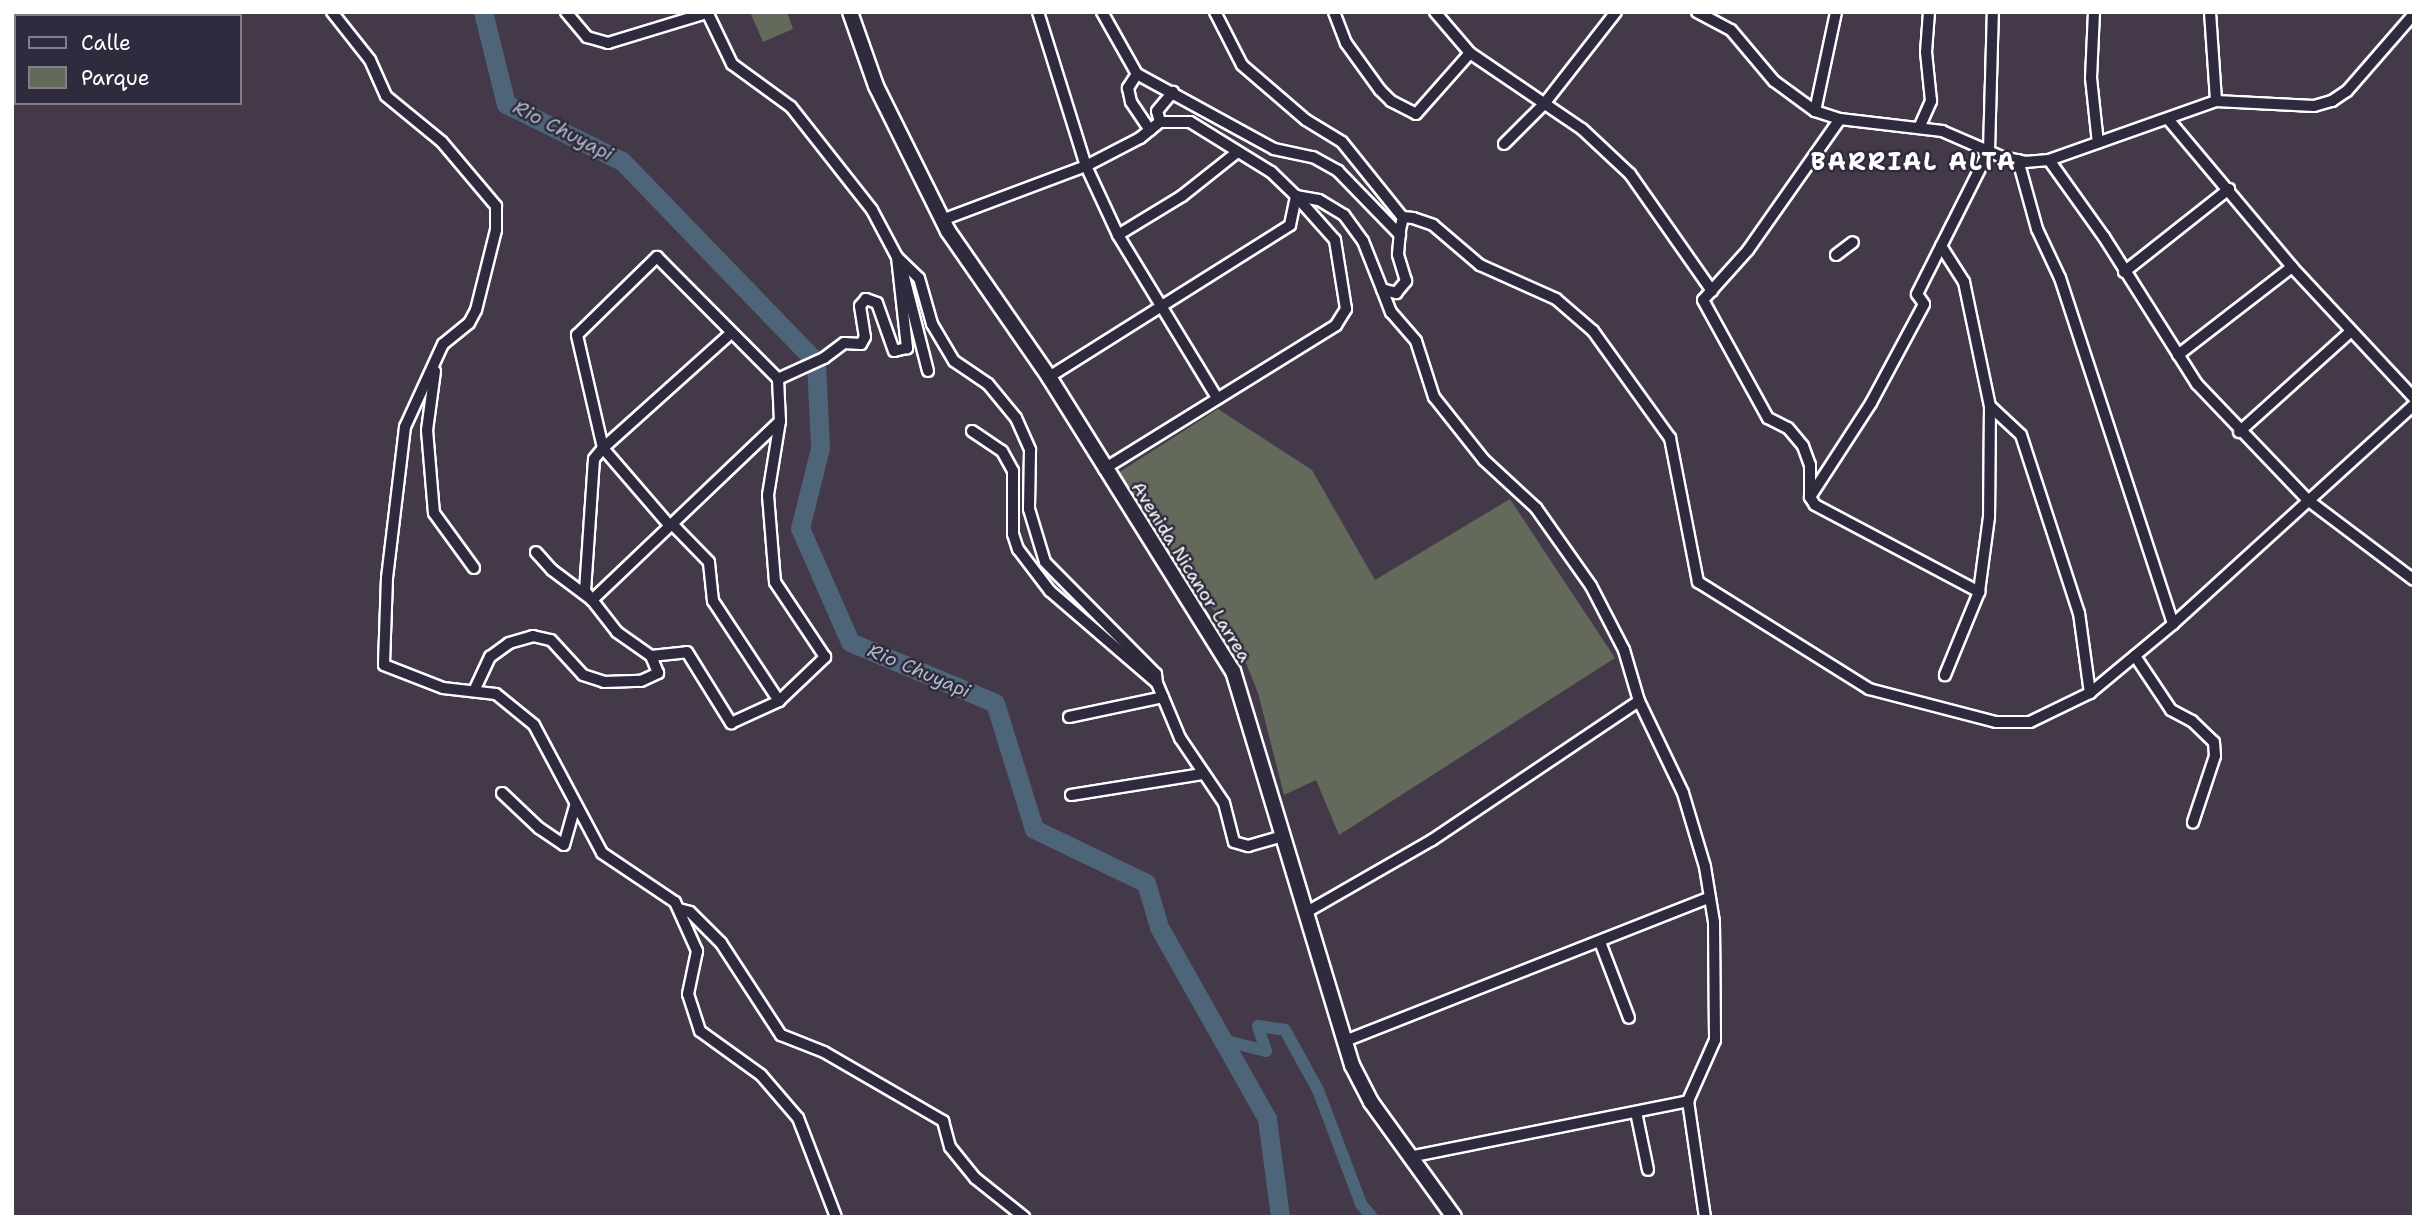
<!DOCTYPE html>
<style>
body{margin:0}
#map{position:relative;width:2426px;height:1229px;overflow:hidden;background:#433948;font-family:"Shantell Sans",sans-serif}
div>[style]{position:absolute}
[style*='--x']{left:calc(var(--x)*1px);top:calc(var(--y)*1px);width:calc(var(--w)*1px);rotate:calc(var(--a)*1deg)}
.green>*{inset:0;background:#63695b}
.canal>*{height:12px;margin:-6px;padding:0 6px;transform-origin:6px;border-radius:6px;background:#4e6579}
.river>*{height:19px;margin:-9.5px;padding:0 9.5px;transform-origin:9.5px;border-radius:9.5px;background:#4e6579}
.roads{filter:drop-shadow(2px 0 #fff) drop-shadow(-2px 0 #fff) drop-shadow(0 2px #fff) drop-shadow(0 -2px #fff)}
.street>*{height:10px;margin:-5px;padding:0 5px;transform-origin:5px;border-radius:5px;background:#2f2a3d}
.secondary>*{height:14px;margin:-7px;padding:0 7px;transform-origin:7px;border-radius:7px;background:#2f2a3d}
span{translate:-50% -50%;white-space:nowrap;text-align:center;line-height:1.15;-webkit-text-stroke:5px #2f2a3d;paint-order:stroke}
.street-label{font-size:18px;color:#fff}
.water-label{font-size:19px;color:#afbac3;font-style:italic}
.district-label{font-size:24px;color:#fff;font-weight:700;letter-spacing:2px}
.frame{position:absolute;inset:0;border:14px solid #fff;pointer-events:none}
.legend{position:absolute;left:14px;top:14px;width:228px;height:91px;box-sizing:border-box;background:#2f2a3d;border:2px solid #827f8b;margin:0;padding:9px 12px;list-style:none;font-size:21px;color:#fff}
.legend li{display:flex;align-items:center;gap:14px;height:35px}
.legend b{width:35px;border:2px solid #827f8b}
</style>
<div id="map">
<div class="green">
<i style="clip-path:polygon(750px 12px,787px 12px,793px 29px,763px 42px)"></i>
<i style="clip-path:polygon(1218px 409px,1312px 470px,1375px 580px,1510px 499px,1615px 658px,1339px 835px,1316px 780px,1284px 795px,1258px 693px,1240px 648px,1118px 473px)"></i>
</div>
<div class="canal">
<i style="--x:1222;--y:1040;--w:45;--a:14"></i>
<i style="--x:1266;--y:1051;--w:26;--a:-108"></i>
<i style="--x:1258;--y:1026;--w:27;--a:8"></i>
<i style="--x:1285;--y:1030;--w:68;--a:61.2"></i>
<i style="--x:1318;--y:1090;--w:122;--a:69.3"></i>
<i style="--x:1361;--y:1204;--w:17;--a:50"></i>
</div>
<div class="river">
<i style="--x:483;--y:12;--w:95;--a:76"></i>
<i style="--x:506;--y:104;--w:129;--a:26.2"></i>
<i style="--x:622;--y:161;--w:279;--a:46"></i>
<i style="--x:816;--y:362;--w:86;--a:87.3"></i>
<i style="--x:820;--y:448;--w:82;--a:104"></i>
<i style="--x:800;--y:528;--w:124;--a:66.3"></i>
<i style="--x:850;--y:642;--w:157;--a:22.8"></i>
<i style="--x:995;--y:703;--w:132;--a:72.8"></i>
<i style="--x:1034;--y:829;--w:124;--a:25.7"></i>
<i style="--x:1146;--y:883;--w:46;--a:73.5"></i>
<i style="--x:1159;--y:927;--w:220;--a:60.6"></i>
<i style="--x:1267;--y:1119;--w:99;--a:82.4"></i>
</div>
<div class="roads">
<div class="street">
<i style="--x:332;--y:12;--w:61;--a:51.6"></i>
<i style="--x:370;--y:60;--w:39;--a:66"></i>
<i style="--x:386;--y:96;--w:72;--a:39.4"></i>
<i style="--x:442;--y:142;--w:84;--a:49.8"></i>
<i style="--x:496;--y:206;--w:24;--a:90"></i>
<i style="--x:496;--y:230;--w:82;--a:104"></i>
<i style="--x:476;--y:310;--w:15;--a:118"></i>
<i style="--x:469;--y:323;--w:33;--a:141"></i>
<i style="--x:443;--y:344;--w:91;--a:114.6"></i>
<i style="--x:405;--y:427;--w:152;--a:96.8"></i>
<i style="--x:387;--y:578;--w:87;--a:92"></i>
<i style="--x:384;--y:665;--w:63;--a:21.3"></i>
<i style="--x:443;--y:688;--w:53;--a:6.5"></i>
<i style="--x:496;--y:694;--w:49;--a:39.2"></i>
<i style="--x:534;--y:725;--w:145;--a:62"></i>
<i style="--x:602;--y:853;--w:88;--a:33.9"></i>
<i style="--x:675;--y:902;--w:54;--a:65.8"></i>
<i style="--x:697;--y:951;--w:44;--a:101.8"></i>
<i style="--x:688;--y:994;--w:39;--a:72"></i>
<i style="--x:700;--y:1031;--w:75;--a:35.8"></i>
<i style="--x:761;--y:1075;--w:57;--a:49.3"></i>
<i style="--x:798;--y:1118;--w:106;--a:69"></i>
<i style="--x:566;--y:12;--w:33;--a:50"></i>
<i style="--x:587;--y:37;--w:22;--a:16"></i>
<i style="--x:608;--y:43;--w:103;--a:-16.9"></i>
<i style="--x:707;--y:12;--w:58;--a:64.3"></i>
<i style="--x:732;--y:64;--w:73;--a:36.1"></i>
<i style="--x:791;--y:107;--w:131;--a:51.8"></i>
<i style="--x:872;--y:210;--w:53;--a:62"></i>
<i style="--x:897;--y:257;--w:92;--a:83.7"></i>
<i style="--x:907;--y:348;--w:13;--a:167"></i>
<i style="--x:894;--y:351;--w:51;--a:-109.5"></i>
<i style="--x:877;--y:303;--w:12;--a:-160"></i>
<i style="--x:866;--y:299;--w:9;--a:131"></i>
<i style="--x:860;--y:306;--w:31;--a:81"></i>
<i style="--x:865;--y:337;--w:8;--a:120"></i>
<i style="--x:861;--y:344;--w:17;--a:-177"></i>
<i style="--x:844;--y:343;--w:25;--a:143"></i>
<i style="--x:824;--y:358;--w:51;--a:155.5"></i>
<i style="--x:1038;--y:12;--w:161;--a:72.7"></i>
<i style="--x:1086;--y:166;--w:76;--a:65.1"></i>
<i style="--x:1118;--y:235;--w:191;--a:58.7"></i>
<i style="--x:1102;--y:12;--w:71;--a:60.6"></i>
<i style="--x:1137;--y:74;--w:156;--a:28.7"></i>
<i style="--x:1274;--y:149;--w:40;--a:12"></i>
<i style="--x:1313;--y:157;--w:29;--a:29"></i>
<i style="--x:1338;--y:171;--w:89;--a:45.9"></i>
<i style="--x:1215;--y:12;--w:59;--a:63"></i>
<i style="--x:1242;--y:65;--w:84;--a:40.7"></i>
<i style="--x:1306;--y:120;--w:42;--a:31.4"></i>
<i style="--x:1342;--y:142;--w:97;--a:51.2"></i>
<i style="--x:1334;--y:12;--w:33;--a:69"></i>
<i style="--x:1346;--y:43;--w:58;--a:54.1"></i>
<i style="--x:1380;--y:90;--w:16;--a:45"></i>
<i style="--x:1391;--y:101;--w:28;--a:27"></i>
<i style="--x:1416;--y:114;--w:81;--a:-48.5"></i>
<i style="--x:1435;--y:12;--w:54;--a:49.5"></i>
<i style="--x:1470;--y:53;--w:135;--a:34.2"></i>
<i style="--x:1582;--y:129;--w:66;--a:43.2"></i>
<i style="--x:1630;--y:174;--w:143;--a:55"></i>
<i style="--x:1697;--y:12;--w:38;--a:28"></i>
<i style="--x:1731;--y:30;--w:67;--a:49.9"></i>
<i style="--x:1774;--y:81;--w:51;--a:36.2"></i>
<i style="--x:1815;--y:111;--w:26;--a:18"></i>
<i style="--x:1840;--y:119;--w:103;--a:6.7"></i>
<i style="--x:1942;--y:131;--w:65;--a:23.4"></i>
<i style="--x:2002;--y:157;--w:24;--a:12"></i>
<i style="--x:2025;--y:162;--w:24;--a:-5"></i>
<i style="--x:2049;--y:160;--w:177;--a:-19.5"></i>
<i style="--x:2216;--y:101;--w:98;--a:2.9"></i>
<i style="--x:2314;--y:106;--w:19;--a:-16"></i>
<i style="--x:2332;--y:101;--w:18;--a:-34"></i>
<i style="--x:2347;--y:91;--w:102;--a:-49"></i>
<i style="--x:2094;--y:12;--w:66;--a:92.6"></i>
<i style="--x:2091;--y:78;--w:65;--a:83.9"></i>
<i style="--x:2210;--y:12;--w:89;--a:86.1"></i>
<i style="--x:1137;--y:74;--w:17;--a:123"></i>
<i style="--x:1128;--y:88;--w:14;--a:78"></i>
<i style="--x:1131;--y:102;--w:34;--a:56"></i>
<i style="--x:1815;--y:111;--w:101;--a:-78"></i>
<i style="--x:1840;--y:119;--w:160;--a:125.1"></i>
<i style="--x:1748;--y:250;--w:67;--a:132"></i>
<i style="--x:1703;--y:300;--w:135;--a:61.2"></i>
<i style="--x:1768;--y:418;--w:22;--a:27"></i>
<i style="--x:1788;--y:428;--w:23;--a:50"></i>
<i style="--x:1803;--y:446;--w:20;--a:70"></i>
<i style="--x:1810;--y:465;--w:32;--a:90"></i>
<i style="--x:1810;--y:497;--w:9;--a:58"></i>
<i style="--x:1815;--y:505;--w:186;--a:27.9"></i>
<i style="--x:2168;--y:119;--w:193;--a:50"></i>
<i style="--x:2292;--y:267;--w:179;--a:47"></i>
<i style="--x:1919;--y:128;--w:30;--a:-66"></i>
<i style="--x:1931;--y:101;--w:49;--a:-95.8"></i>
<i style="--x:1926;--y:52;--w:40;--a:-85.7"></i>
<i style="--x:1504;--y:144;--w:57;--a:-45"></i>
<i style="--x:1544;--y:104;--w:117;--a:-52"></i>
<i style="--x:2018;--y:160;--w:72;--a:74.6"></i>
<i style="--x:2037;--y:229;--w:54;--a:64.9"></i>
<i style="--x:2060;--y:278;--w:364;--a:71.9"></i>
<i style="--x:2049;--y:160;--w:95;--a:54.5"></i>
<i style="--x:2104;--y:237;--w:174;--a:57.7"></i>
<i style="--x:2197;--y:384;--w:162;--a:46.3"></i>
<i style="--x:2309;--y:501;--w:131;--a:37"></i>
<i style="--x:1296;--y:196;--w:23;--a:10"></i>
<i style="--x:1319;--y:200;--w:29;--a:31"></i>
<i style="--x:1344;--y:215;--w:32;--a:54"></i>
<i style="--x:1363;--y:241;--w:52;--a:68.4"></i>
<i style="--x:1382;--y:289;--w:15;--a:16"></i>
<i style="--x:1396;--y:293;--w:16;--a:-50"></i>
<i style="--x:1406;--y:281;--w:28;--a:-107"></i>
<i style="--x:1398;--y:254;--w:24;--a:-85"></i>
<i style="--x:1400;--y:230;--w:13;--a:-77"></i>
<i style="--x:1403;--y:217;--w:10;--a:6"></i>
<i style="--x:1413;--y:218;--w:21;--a:19"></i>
<i style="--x:1433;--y:225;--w:62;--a:40.4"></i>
<i style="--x:1480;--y:265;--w:83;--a:24.1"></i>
<i style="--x:1556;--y:299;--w:49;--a:40.9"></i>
<i style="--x:1593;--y:331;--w:132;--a:54.3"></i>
<i style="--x:1670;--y:438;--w:147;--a:79"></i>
<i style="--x:1698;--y:582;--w:202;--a:32"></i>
<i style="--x:1869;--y:689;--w:131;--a:14.6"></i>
<i style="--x:1996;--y:722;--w:34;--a:0"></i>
<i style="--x:2030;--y:722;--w:67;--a:-25.8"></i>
<i style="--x:2090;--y:693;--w:108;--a:-39.7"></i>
<i style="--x:2173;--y:624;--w:326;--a:-42.3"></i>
<i style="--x:942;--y:220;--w:154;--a:-20.6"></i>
<i style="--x:1086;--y:166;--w:61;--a:-27.4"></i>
<i style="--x:1140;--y:138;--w:26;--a:-39"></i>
<i style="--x:1160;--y:122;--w:11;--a:-105"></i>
<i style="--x:1157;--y:111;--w:25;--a:-50"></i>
<i style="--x:1118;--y:235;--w:75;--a:-31.4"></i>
<i style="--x:1182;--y:196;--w:69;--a:-38.5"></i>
<i style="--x:1941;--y:246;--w:43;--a:57.4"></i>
<i style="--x:1964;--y:282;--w:127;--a:78.2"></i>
<i style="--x:1990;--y:406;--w:111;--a:90.5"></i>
<i style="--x:1989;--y:517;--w:76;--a:97.6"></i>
<i style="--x:1979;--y:592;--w:90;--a:112.3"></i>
<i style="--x:1836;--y:255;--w:21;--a:-37"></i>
<i style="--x:897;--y:257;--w:30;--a:44"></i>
<i style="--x:919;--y:278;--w:48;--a:74.2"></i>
<i style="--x:932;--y:324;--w:43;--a:59.3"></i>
<i style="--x:954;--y:361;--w:41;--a:34.1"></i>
<i style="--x:988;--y:384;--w:44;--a:50.5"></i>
<i style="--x:1016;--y:418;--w:35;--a:66"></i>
<i style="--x:1030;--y:450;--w:59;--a:91"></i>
<i style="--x:1029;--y:509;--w:55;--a:73.2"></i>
<i style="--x:1045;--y:562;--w:158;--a:45.3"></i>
<i style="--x:1156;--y:674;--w:9;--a:84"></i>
<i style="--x:2124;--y:272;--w:134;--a:-38.3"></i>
<i style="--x:903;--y:273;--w:101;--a:75.7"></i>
<i style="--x:1382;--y:289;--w:25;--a:69"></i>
<i style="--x:1391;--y:312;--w:38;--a:49"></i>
<i style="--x:1416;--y:341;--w:59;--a:72.2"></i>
<i style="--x:1434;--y:397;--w:80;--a:51.6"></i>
<i style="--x:1484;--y:460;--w:71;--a:42.7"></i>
<i style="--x:1536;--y:508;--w:95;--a:54.8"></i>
<i style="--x:1591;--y:586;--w:72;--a:62.7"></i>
<i style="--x:1624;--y:650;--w:53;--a:73.6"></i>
<i style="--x:1639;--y:701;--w:102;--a:64.4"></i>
<i style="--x:1683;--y:793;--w:77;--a:73.4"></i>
<i style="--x:1705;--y:867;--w:56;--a:80.7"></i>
<i style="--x:1714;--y:922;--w:118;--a:89.5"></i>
<i style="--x:1715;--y:1040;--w:67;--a:113.9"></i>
<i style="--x:1688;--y:1101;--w:117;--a:81.7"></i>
<i style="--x:2178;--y:355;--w:144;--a:-37.7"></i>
<i style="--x:435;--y:371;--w:60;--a:97.7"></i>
<i style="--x:427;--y:430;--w:83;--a:85.2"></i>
<i style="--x:434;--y:513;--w:68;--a:54"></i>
<i style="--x:1049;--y:377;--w:285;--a:-32.2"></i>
<i style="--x:1290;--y:225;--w:30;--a:-78"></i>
<i style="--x:1296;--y:196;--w:35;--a:-136"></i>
<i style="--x:1271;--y:172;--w:95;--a:-148.3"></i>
<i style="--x:1190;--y:122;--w:30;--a:180"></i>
<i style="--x:1990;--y:406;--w:42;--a:43.1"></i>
<i style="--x:2021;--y:435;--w:187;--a:72"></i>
<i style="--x:2079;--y:613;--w:81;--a:82.2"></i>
<i style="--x:972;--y:431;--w:36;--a:34"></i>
<i style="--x:1002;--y:451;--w:23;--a:61"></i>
<i style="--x:1013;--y:471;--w:63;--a:90"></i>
<i style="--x:1013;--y:534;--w:16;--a:72"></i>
<i style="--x:1018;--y:549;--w:53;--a:52.7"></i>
<i style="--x:1050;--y:591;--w:141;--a:40.7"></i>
<i style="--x:1157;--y:683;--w:60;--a:67.3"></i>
<i style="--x:1180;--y:738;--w:78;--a:55.9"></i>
<i style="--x:1224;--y:803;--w:40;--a:75.6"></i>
<i style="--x:1234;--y:842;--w:15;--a:16"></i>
<i style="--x:1248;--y:846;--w:36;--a:-16"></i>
<i style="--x:2239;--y:432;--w:149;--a:-42"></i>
<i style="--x:1104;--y:469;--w:273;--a:-31.8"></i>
<i style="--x:1336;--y:325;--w:19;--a:-58"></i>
<i style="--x:1346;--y:309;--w:70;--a:-99.1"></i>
<i style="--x:1335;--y:240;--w:59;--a:-131.6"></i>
<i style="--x:1810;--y:497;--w:112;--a:-57"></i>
<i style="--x:1871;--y:403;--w:112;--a:-61.8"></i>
<i style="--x:1924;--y:304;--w:12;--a:-125"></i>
<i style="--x:1917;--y:294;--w:160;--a:-63.3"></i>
<i style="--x:1989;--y:151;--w:139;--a:-88.4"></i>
<i style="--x:670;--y:526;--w:103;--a:-130.7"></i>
<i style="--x:603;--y:448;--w:172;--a:-41.9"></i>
<i style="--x:651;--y:656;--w:36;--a:-6"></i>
<i style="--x:687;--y:652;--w:84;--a:58.2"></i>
<i style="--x:731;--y:723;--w:53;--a:-24.6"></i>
<i style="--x:779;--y:701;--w:120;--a:-123.4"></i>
<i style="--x:713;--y:601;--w:39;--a:-96"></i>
<i style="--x:709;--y:562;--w:53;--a:-134.2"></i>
<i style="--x:2135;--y:656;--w:65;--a:56.3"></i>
<i style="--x:2171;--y:710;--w:24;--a:28"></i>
<i style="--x:2192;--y:721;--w:30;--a:44"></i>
<i style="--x:2214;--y:742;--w:14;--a:86"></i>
<i style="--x:2215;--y:756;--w:70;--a:108.4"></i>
<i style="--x:474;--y:691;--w:38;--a:-65"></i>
<i style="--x:490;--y:657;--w:24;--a:-36"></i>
<i style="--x:509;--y:643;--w:25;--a:-16"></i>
<i style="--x:533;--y:636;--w:18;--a:13"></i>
<i style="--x:551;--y:640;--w:47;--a:47.6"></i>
<i style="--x:583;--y:675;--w:22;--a:18"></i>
<i style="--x:604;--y:682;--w:37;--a:-2"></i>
<i style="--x:641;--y:681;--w:19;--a:-25"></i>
<i style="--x:658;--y:673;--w:18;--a:-112"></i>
<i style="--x:651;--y:656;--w:42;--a:-144.8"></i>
<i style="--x:617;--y:632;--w:41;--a:-128"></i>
<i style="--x:592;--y:600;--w:11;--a:-128"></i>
<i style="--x:585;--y:591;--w:132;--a:-86.1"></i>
<i style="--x:594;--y:459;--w:14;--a:-51"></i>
<i style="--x:603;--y:448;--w:116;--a:-103"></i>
<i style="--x:577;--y:335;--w:112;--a:-44.3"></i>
<i style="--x:657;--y:257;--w:172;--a:45.2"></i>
<i style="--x:778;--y:379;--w:42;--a:87.3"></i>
<i style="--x:780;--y:421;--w:260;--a:136.4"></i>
<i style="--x:592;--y:600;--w:50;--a:-143.1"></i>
<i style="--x:552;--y:570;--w:24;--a:-132"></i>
<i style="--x:779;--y:701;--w:64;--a:-43.7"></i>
<i style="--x:825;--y:657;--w:90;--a:-123.7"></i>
<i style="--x:775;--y:582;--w:87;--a:-94.6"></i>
<i style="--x:768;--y:495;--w:75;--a:-80.8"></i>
<i style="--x:1069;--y:717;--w:96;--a:-12"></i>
<i style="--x:502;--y:793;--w:51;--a:43.4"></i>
<i style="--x:539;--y:828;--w:30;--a:34"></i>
<i style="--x:564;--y:845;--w:41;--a:-74.2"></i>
<i style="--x:1071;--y:795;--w:133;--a:-9.1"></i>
<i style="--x:679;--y:909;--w:11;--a:15"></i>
<i style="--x:690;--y:912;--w:44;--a:45"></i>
<i style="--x:721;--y:943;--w:110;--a:56.9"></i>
<i style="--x:781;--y:1035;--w:46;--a:21.6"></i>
<i style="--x:824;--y:1052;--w:138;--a:30.1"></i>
<i style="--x:943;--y:1121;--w:27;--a:75"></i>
<i style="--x:950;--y:1147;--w:40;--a:51"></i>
<i style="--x:975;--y:1178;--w:63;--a:38.5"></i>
<i style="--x:1305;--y:913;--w:146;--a:-29.9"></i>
<i style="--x:1432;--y:840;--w:249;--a:-33.9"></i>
<i style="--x:1600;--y:942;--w:81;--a:69.1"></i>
<i style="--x:1345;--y:1041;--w:390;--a:-21.5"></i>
<i style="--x:1636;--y:1112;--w:59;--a:78.3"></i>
<i style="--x:1409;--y:1157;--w:285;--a:-11.3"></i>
</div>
<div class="secondary">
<i style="--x:850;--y:12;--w:78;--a:70.6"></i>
<i style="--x:876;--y:86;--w:162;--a:63.6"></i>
<i style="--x:948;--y:231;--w:178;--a:55.3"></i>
<i style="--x:1049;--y:377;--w:347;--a:58"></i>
<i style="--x:1233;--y:671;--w:412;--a:73.2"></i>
<i style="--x:1352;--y:1065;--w:42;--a:62.8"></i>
<i style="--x:1371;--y:1102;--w:142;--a:54.2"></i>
</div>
</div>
<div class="street-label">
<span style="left:1191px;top:572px;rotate:58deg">Avenida Nicanor Larrea</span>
</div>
<div class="water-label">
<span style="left:563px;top:131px;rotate:27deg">Rio Chuyapi</span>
<span style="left:919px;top:671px;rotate:23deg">Rio Chuyapi</span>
</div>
<div class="district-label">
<span style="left:1914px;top:163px">BARRIAL ALTA</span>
</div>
<div class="frame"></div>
<ul class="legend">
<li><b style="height:9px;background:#2f2a3d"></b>Calle</li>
<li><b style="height:19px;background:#63695b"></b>Parque</li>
</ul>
</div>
